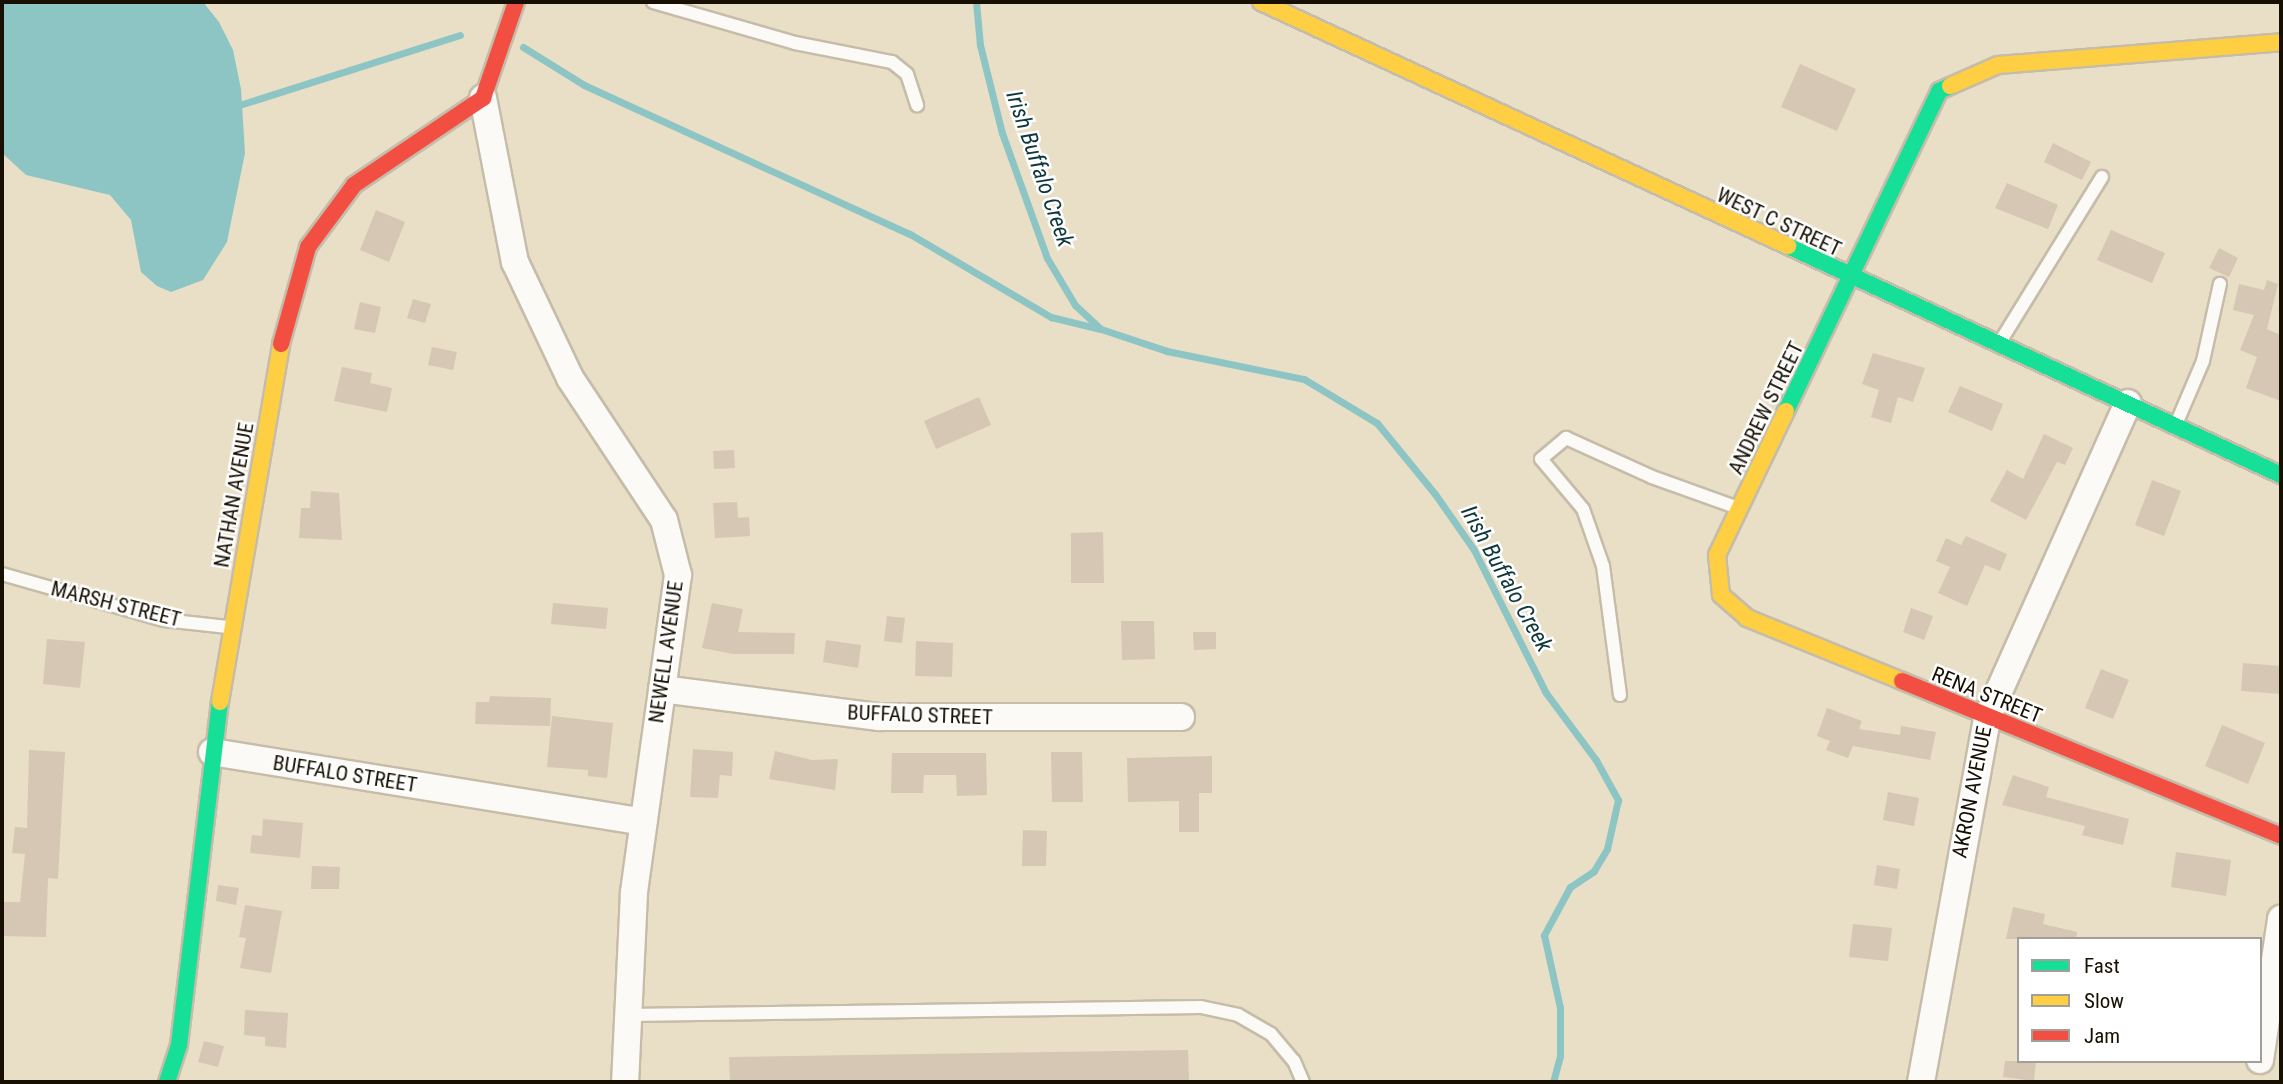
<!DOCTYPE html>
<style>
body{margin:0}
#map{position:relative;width:2283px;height:1084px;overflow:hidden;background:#e9dec6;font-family:"Roboto Condensed",sans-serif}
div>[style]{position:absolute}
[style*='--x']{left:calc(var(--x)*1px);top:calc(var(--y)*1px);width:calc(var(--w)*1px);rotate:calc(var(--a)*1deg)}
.water>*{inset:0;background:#8dc5c5}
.stream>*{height:7px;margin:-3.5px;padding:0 3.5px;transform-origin:3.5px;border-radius:3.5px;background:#8dc5c5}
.building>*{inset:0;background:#d6c7b4}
.roads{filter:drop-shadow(2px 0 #c5bca9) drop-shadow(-2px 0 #c5bca9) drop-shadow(0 2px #c5bca9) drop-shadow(0 -2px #c5bca9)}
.lane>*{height:12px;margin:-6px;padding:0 6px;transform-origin:6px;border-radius:6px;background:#fcfaf6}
.street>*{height:26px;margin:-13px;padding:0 13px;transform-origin:13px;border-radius:13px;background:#fcfaf6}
.fast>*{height:16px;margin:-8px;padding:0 8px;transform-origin:8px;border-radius:8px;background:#16e098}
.slow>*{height:16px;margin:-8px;padding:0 8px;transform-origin:8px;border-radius:8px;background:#ffcf43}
.jam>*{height:16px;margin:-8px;padding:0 8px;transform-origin:8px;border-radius:8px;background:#f24e42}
span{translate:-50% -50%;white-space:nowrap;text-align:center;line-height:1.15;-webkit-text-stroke:5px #fff;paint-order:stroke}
.street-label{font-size:21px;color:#160f02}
.water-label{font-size:23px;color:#0f383d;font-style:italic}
.frame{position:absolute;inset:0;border:4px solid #160f02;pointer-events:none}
.legend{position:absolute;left:2017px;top:937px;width:245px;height:126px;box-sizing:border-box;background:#fff;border:2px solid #a29f9a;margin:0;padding:9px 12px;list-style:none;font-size:21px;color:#160f02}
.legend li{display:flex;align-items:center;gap:14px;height:35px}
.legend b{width:35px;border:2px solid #a29f9a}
</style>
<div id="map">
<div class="water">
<i style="clip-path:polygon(2px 2px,203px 2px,219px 22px,233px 50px,241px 89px,245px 153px,227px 242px,203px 280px,171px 292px,157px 286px,141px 272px,131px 220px,110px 195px,26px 175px,2px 153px)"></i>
</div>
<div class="stream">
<i style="--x:976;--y:2;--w:43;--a:84.7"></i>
<i style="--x:980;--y:45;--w:91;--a:76"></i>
<i style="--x:1002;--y:133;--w:133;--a:70.2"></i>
<i style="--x:1047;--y:258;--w:55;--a:59.2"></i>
<i style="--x:1075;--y:305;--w:35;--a:43"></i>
<i style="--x:1101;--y:329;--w:70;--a:18.4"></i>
<i style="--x:1167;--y:351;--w:140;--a:11.6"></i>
<i style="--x:1304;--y:379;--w:85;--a:31.1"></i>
<i style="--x:1377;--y:423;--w:92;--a:50.8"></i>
<i style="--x:1435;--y:494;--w:68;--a:55.1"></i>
<i style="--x:1474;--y:550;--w:160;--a:63.3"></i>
<i style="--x:1546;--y:693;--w:84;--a:53.3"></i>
<i style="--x:1596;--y:760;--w:46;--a:61.2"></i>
<i style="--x:1618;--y:800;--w:50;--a:102.7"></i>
<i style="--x:1607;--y:849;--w:26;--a:121"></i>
<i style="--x:1594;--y:871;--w:29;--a:146"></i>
<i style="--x:1570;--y:887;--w:55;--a:118.4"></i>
<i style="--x:1544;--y:935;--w:75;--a:77.6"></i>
<i style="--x:1560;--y:1008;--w:48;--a:90"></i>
<i style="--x:1560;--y:1056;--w:27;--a:105"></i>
<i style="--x:523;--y:47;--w:72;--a:31.9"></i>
<i style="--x:584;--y:85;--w:358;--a:24.6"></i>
<i style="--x:910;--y:234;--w:164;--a:30.5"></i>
<i style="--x:1051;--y:317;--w:50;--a:13.8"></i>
<i style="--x:233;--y:107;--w:238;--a:-17.6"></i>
</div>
<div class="building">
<i style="clip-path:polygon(1800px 64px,1856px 89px,1837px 131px,1781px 107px)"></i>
<i style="clip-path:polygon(2053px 143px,2091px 162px,2082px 180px,2044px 162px)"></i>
<i style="clip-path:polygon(2007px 183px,2058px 205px,2048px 229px,1995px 208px)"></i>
<i style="clip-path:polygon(376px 210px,405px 222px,389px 262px,360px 250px)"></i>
<i style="clip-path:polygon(2111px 230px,2165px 253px,2152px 283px,2097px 260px)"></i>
<i style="clip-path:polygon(2219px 248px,2238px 258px,2229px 277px,2209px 268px)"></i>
<i style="clip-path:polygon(2267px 280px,2278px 284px,2267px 329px,2281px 335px,2281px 401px,2246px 388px,2257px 357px,2240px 350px,2254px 315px,2233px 310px,2239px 284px,2264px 290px)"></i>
<i style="clip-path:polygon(413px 299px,431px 304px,425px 323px,407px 318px)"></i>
<i style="clip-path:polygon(360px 302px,381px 307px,375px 333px,354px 329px)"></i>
<i style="clip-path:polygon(432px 347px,457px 352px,453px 370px,428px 365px)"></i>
<i style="clip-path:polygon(1873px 353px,1925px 368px,1913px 402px,1898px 397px,1891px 423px,1871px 417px,1879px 390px,1862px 384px)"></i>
<i style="clip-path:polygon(342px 367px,372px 373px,370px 383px,392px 388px,387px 412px,334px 401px)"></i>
<i style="clip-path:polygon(1960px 386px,2003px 404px,1992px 431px,1948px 412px)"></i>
<i style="clip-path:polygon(979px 397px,991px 425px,936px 449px,924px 421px)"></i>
<i style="clip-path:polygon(2044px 434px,2073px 448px,2065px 465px,2057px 462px,2026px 520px,1990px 501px,2007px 470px,2023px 479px)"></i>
<i style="clip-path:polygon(734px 450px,735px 468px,714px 469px,713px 451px)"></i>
<i style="clip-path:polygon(2152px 480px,2181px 491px,2164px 536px,2135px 525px)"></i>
<i style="clip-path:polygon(311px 491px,339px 493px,342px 540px,299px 538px,301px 508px,310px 508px)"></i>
<i style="clip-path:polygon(737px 502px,738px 518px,749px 517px,750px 536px,715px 538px,713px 503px)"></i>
<i style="clip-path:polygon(1103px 532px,1104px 583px,1071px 583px,1071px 533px)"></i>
<i style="clip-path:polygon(1966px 536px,2007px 554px,2000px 571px,1985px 565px,1967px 606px,1938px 593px,1950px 567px,1936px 561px,1946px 538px,1961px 545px)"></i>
<i style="clip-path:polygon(553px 603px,608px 608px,606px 629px,551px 624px)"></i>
<i style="clip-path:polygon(712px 603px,743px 609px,738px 632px,795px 633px,794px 654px,733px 654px,702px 648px)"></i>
<i style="clip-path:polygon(1911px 608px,1933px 616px,1924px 640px,1903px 632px)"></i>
<i style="clip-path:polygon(887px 616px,905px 618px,902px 643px,884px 641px)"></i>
<i style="clip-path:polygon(1121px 621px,1154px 621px,1155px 659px,1122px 660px)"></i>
<i style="clip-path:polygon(1193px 632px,1216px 632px,1216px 649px,1194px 650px)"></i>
<i style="clip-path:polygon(47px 639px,85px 642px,80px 688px,43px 684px)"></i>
<i style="clip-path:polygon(826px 640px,861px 645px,858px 668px,823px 662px)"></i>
<i style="clip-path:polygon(916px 641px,953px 643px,952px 677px,915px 676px)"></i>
<i style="clip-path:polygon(2243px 663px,2281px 666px,2281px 694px,2241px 691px)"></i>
<i style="clip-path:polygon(2101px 669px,2129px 680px,2113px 719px,2085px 708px)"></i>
<i style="clip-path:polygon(490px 696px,551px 698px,550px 726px,475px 724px,476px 702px,489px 702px)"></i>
<i style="clip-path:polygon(1827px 708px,1862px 721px,1859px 729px,1900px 735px,1901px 726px,1936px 732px,1930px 760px,1853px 746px,1848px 758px,1826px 750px,1830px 741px,1817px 736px)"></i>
<i style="clip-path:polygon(552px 716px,613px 723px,607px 778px,588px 776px,588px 770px,547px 767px)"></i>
<i style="clip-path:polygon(2222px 725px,2265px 743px,2248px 784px,2205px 766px)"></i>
<i style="clip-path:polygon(693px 749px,733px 752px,732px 776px,720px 775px,718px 798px,690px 797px)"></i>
<i style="clip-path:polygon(29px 750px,65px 752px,58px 879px,48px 878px,46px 937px,2px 936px,2px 902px,20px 902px,25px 854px,12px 853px,15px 827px,27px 828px)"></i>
<i style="clip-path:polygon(775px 751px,812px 760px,838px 759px,835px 790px,769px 779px)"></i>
<i style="clip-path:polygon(1051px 752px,1082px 752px,1083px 802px,1052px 802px)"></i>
<i style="clip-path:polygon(892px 753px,986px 753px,987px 795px,957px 796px,956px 775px,924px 775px,923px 793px,891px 793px)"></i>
<i style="clip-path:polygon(1212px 756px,1212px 793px,1199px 793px,1199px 832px,1179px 832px,1179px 801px,1128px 802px,1127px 758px)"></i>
<i style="clip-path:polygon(2013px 775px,2049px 787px,2046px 797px,2129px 819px,2123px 845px,2082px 835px,2085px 826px,2002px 805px)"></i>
<i style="clip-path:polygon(1888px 792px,1919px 798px,1914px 826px,1883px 820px)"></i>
<i style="clip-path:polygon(263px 819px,303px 823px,300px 858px,250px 853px,252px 835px,262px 836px)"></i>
<i style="clip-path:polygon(1023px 830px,1047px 831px,1046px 866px,1022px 866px)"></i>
<i style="clip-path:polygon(2176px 852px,2231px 860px,2226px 896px,2171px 887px)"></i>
<i style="clip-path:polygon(1877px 865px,1900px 869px,1897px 889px,1874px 885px)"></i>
<i style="clip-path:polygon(312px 866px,340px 867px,339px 889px,311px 889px)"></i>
<i style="clip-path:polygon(218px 885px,239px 888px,236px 905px,216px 901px)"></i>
<i style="clip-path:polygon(245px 905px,282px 911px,271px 973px,240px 968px,246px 938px,239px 937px)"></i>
<i style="clip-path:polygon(2013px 907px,2045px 914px,2043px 924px,2077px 932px,2076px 939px,2006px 939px)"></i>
<i style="clip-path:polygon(1853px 924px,1892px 928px,1888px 961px,1849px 957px)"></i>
<i style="clip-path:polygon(245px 1010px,288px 1013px,286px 1048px,265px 1046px,265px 1037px,244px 1035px)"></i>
<i style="clip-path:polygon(204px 1041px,224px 1046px,218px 1067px,198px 1062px)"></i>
<i style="clip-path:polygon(1188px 1050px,1189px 1082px,730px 1082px,729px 1057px)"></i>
<i style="clip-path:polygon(2005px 1061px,2036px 1061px,2034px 1081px,2003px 1077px)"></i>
</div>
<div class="roads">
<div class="lane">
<i style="--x:653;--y:2;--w:148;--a:16.1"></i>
<i style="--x:795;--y:43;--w:99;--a:11.1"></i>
<i style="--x:892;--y:62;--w:19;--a:39"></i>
<i style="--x:907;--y:74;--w:33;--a:72"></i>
<i style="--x:2000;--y:342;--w:194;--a:-58.3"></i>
<i style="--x:2177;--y:422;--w:66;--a:-66.9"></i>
<i style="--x:2203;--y:361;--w:79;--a:-77.6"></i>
<i style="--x:2;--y:574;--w:168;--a:15.9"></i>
<i style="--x:164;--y:620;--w:64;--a:6.2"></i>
<i style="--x:1620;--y:695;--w:130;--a:-97.5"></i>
<i style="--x:1603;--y:566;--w:60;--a:-109.3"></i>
<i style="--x:1583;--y:509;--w:65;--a:-130"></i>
<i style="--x:1541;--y:459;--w:33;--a:-40"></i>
<i style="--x:1566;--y:438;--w:94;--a:24.4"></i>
<i style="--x:1652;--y:477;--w:89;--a:19.7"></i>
<i style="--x:627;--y:1015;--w:574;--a:-0.8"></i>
<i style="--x:1201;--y:1007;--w:38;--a:12"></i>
<i style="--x:1238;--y:1015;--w:38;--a:30"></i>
<i style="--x:1271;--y:1034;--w:35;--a:50"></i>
<i style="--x:1294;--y:1061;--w:23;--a:67"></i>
</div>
<div class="street">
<i style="--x:483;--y:98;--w:167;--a:79"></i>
<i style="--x:515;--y:262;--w:128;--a:64.6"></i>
<i style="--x:570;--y:378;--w:170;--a:56.5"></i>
<i style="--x:664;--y:520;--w:57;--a:75.7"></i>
<i style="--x:678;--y:575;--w:321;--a:97.9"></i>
<i style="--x:634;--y:893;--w:189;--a:92.7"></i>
<i style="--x:662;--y:689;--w:219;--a:7.4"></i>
<i style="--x:879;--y:717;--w:302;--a:0"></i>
<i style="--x:212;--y:752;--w:437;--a:9.2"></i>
<i style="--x:2260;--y:1060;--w:143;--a:-81.5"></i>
<i style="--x:1921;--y:1082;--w:370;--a:-79.7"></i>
<i style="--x:1987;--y:718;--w:345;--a:-65.9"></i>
</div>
<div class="fast">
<i style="--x:1788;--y:246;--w:544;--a:24.92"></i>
<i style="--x:1786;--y:411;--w:355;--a:-64.4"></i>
<i style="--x:1939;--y:91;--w:12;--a:-24"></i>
<i style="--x:167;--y:1082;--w:39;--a:-72"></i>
<i style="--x:179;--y:1045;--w:345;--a:-83.2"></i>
</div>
<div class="slow">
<i style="--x:1261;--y:2;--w:581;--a:24.84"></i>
<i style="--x:1950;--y:86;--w:52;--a:-23.6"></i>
<i style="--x:1998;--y:65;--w:284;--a:-4.6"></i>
<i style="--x:1786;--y:411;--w:160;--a:115.6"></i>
<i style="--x:1717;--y:555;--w:40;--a:84.3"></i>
<i style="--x:1721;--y:595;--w:35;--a:41"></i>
<i style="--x:1747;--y:618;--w:167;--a:22.1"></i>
<i style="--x:220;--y:702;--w:363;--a:-80.3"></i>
</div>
<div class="jam">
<i style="--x:281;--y:344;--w:101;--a:-74.4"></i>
<i style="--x:308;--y:247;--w:77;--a:-53.4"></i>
<i style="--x:354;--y:185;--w:156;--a:-34"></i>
<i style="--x:483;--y:98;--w:102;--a:-71"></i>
<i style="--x:1902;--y:681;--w:409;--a:22.2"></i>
</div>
</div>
<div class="street-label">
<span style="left:1779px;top:222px;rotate:25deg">WEST C STREET</span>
<span style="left:1766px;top:408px;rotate:-64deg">ANDREW STREET</span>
<span style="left:234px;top:495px;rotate:-80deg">NATHAN AVENUE</span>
<span style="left:116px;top:604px;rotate:14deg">MARSH STREET</span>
<span style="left:666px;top:652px;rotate:-82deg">NEWELL AVENUE</span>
<span style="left:1987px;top:695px;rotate:22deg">RENA STREET</span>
<span style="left:920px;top:715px;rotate:2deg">BUFFALO STREET</span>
<span style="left:345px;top:774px;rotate:9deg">BUFFALO STREET</span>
<span style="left:1972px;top:792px;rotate:-79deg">AKRON AVENUE</span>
</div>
<div class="water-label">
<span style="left:1039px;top:169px;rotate:71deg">Irish Buffalo Creek</span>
<span style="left:1506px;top:579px;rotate:61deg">Irish Buffalo Creek</span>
</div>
<div class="frame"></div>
<ul class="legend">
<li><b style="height:9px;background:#16e098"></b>Fast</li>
<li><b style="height:9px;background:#ffcf43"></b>Slow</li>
<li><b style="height:9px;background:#f24e42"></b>Jam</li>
</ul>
</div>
